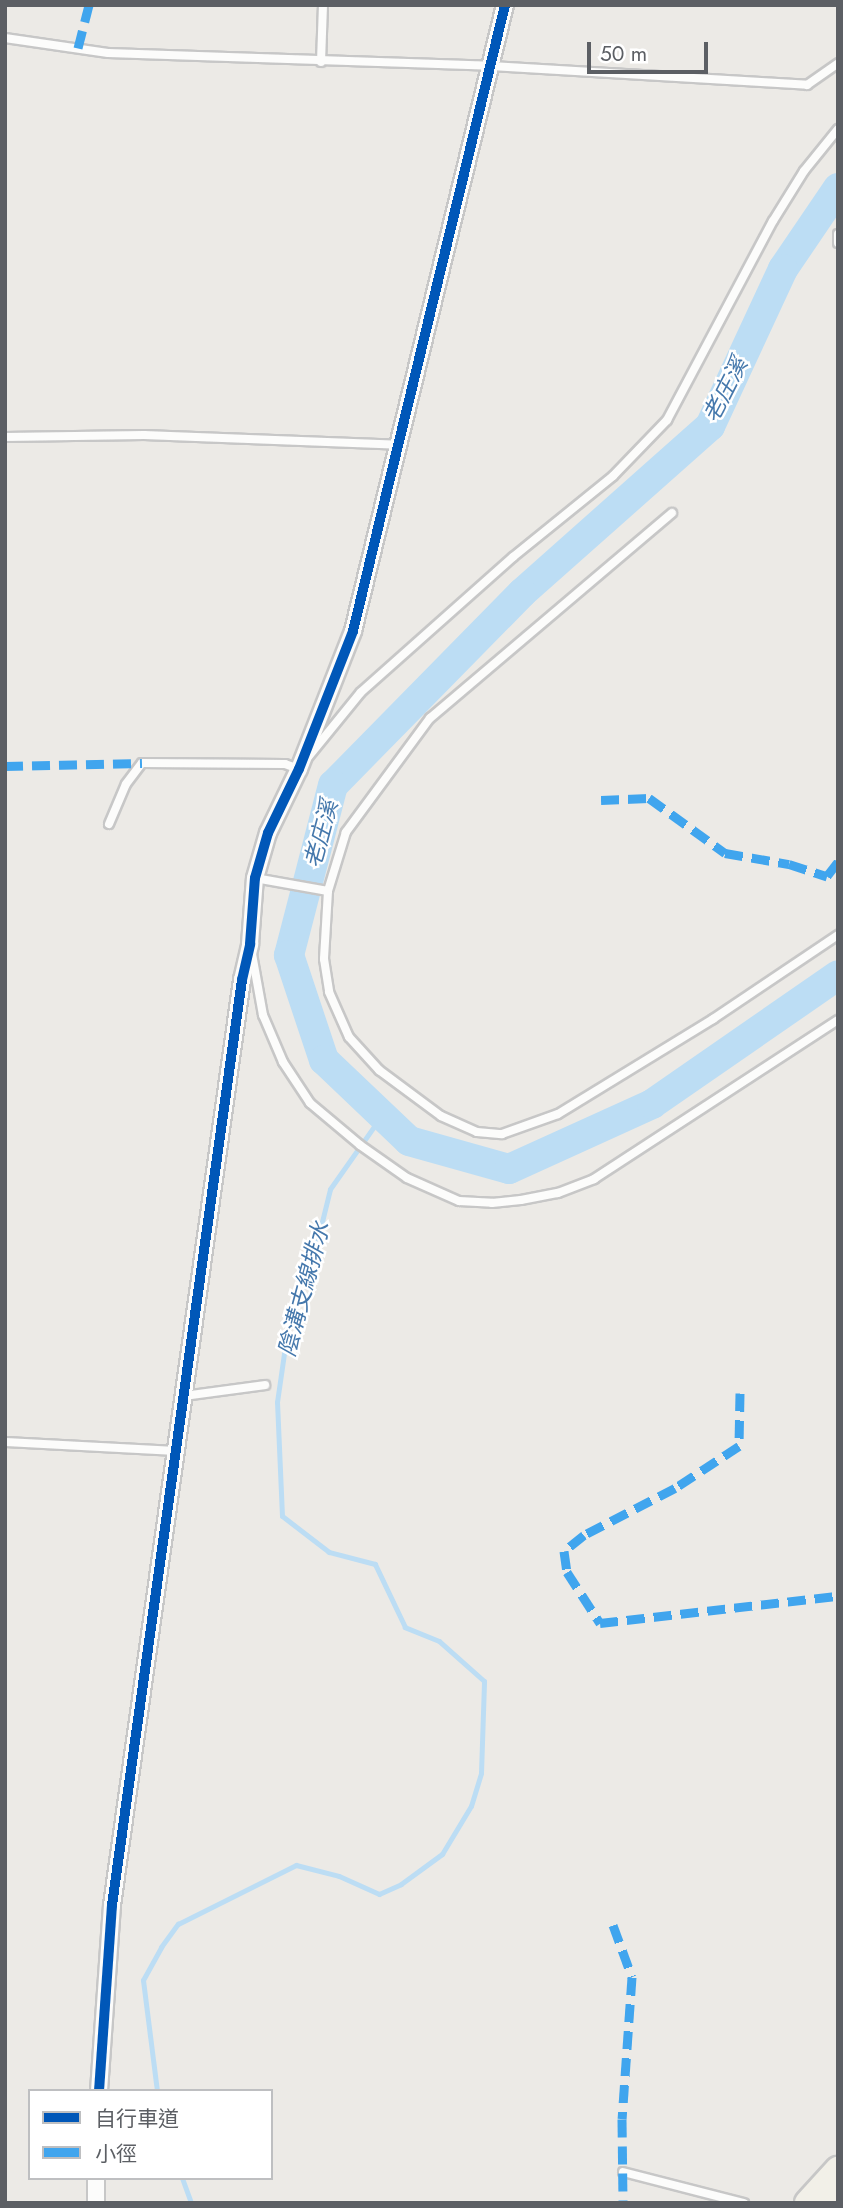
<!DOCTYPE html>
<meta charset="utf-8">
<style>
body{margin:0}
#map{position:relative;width:843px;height:2208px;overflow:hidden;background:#eceae6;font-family:Jost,"Noto Sans TC",sans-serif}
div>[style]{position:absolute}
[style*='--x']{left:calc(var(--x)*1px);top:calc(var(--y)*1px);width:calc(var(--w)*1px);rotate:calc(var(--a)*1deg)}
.stream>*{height:5px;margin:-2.5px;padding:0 2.5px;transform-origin:2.5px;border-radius:2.5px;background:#bcddf4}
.river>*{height:30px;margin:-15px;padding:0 15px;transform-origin:15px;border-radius:15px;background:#bcddf4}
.roads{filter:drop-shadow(2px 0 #c7c7c7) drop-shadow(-2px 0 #c7c7c7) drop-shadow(0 2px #c7c7c7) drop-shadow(0 -2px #c7c7c7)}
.lane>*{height:8px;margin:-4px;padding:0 4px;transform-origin:4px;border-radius:4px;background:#fcfcfb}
.street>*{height:16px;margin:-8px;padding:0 8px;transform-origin:8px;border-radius:8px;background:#fcfcfb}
.primary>*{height:26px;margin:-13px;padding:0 13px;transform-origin:13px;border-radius:13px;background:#f2f0e8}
.quiet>*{height:9px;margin-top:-4.5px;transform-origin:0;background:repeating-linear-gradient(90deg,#40a5ee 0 18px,transparent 0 27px)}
.cycleway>*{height:10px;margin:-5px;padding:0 5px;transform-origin:5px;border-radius:5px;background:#0057b8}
span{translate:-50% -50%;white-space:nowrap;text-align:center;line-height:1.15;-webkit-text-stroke:5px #fff;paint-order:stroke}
.water-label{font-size:23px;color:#4578ac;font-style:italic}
.frame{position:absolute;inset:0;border:7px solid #5c5f64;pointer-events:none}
.legend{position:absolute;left:28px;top:2089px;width:245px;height:91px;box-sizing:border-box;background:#fff;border:2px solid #bebfc1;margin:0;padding:9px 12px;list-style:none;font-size:21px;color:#5c5f64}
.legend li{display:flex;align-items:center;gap:14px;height:35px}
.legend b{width:35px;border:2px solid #bebfc1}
.scale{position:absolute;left:587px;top:42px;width:121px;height:32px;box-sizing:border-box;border:4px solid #5c5f64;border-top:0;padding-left:9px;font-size:21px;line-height:24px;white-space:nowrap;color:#5c5f64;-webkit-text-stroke:5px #fff;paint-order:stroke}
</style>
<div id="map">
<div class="stream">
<i style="--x:157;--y:2091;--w:112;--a:-97.2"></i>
<i style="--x:143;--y:1980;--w:38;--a:-61"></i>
<i style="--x:161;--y:1947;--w:29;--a:-54"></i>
<i style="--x:178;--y:1924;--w:132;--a:-26.6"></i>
<i style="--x:296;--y:1865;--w:44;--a:14.3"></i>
<i style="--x:339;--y:1876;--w:44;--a:24.2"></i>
<i style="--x:379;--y:1894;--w:24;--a:-24"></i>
<i style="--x:401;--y:1884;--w:51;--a:-36.2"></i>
<i style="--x:442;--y:1854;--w:56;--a:-58.9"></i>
<i style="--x:471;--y:1806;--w:34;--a:-73"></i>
<i style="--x:481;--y:1773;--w:92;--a:-88.1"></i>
<i style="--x:484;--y:1681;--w:60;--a:-138.4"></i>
<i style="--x:439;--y:1641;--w:37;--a:-158"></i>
<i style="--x:405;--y:1627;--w:70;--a:-115.5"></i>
<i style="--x:375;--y:1564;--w:48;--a:-165.4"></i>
<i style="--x:329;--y:1552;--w:59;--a:-142.5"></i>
<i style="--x:282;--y:1516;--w:114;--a:-92.5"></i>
<i style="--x:277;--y:1402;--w:77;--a:-81.8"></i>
<i style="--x:288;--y:1326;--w:68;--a:-69.4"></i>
<i style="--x:312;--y:1262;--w:75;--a:-76.1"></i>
<i style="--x:330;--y:1189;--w:90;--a:-54.9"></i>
<i style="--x:182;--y:2178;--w:27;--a:70"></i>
</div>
<div class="river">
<i style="--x:838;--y:188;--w:98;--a:124.2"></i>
<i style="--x:783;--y:269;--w:173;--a:114.9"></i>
<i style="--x:710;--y:426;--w:251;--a:138.4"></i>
<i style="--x:522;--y:593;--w:269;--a:134.5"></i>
<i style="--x:333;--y:785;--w:176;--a:104.5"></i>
<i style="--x:289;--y:955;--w:111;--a:71.6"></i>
<i style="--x:324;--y:1060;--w:117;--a:43.6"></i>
<i style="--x:409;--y:1141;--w:104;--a:15.6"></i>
<i style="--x:509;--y:1169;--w:157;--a:-24.4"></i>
<i style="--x:652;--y:1104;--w:226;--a:-34.7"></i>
</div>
<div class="roads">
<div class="lane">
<i style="--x:5;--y:38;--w:104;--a:8.3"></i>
<i style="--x:108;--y:53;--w:383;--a:1.9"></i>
<i style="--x:491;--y:66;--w:317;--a:3.4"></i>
<i style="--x:807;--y:85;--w:38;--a:-35"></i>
<i style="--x:321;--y:62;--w:57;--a:-88"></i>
<i style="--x:838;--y:234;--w:9;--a:90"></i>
<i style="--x:5;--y:437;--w:139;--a:-0.8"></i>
<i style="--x:144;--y:435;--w:255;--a:2.2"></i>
<i style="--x:672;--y:513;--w:317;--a:139.7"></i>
<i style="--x:430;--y:718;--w:142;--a:126.4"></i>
<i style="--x:346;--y:832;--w:62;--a:107"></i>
<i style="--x:328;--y:891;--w:68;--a:93.4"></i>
<i style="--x:324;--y:959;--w:33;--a:81"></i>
<i style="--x:329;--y:992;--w:49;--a:66"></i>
<i style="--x:349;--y:1037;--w:45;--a:47.7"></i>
<i style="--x:379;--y:1070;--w:77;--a:36.6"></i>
<i style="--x:441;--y:1116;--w:39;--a:24"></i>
<i style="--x:477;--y:1132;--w:25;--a:5"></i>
<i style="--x:502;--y:1134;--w:59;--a:-19.7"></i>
<i style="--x:558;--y:1114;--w:182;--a:-31.5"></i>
<i style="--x:713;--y:1019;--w:151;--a:-33.9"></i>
<i style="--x:309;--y:756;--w:82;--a:-50.9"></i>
<i style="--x:361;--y:692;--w:203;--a:-41.6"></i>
<i style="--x:513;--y:557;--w:129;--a:-39"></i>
<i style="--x:613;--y:476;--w:78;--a:-46"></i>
<i style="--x:667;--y:420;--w:225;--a:-62"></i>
<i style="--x:773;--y:221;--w:59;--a:-58.2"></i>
<i style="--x:804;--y:171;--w:54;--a:-51"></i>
<i style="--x:109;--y:824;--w:43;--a:-67"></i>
<i style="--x:126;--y:784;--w:26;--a:-53"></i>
<i style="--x:142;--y:763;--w:143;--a:0.4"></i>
<i style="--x:285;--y:764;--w:15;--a:20"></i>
<i style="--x:255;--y:878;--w:74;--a:10.1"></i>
<i style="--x:252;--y:954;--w:62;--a:79.8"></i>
<i style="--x:263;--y:1015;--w:51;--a:66.9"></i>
<i style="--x:283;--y:1062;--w:49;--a:56.6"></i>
<i style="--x:310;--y:1103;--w:65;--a:40"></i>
<i style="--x:360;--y:1145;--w:57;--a:35.1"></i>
<i style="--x:407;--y:1178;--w:57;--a:23.9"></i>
<i style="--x:459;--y:1201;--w:33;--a:3"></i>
<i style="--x:492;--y:1203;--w:29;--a:-6"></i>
<i style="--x:521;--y:1200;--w:38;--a:-11"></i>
<i style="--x:558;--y:1193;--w:39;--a:-21"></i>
<i style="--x:594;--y:1179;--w:291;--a:-33.1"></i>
<i style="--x:184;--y:1396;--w:82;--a:-7.7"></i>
<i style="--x:5;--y:1442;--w:172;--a:3"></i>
<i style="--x:623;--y:2172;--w:125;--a:14.4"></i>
</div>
<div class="street">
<i style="--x:99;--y:2091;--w:186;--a:-86"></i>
<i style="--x:112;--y:1905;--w:934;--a:-82"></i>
<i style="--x:242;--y:980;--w:37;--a:-77"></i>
<i style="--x:250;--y:944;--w:66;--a:-85.7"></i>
<i style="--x:255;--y:878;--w:47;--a:-73.9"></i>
<i style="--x:268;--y:833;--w:71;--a:-64.2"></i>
<i style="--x:299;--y:769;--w:148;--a:-68.6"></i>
<i style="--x:353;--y:631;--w:644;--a:-76.35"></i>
<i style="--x:96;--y:2203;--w:25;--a:-90"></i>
</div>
<div class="primary">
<i style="--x:808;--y:2203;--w:45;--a:-47.7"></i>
<i style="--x:833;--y:2203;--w:8;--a:-50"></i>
</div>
</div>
<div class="quiet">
<i style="--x:78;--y:48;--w:44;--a:-75.7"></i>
<i style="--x:5;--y:766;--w:137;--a:-1.3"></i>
<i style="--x:601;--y:800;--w:48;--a:-2.4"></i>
<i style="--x:649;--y:798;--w:94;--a:35.9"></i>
<i style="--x:725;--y:853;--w:65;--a:9.8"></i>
<i style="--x:789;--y:864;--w:40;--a:18"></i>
<i style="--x:827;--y:876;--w:18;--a:-52"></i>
<i style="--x:740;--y:1393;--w:53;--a:91.1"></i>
<i style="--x:739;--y:1446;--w:77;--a:146.7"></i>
<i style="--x:675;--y:1488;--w:102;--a:152.7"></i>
<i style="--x:584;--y:1535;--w:26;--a:141"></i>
<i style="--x:564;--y:1551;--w:21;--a:82"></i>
<i style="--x:567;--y:1572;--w:61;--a:57.1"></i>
<i style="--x:600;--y:1623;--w:240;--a:-6.5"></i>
<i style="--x:613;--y:1925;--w:55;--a:69.9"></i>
<i style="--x:632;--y:1977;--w:142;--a:94"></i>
<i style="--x:622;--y:2119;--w:84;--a:89.3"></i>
</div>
<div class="cycleway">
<i style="--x:99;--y:2091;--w:186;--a:-86"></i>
<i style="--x:112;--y:1905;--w:934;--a:-82"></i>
<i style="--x:242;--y:980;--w:37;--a:-77"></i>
<i style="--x:250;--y:944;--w:66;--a:-85.7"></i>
<i style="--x:255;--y:878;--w:47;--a:-73.9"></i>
<i style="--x:268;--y:833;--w:71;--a:-64.2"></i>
<i style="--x:299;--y:769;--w:148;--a:-68.6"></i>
<i style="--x:353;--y:631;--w:644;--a:-76.35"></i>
</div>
<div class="water-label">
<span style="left:725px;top:390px;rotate:-63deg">老庄溪</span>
<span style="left:321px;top:834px;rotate:-75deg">老庄溪</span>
<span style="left:304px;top:1289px;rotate:-75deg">陰溝支線排水</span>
</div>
<div class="frame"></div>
<ul class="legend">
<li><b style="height:9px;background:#0057b8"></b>自行車道</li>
<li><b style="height:9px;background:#40a5ee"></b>小徑</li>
</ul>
<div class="scale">50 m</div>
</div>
